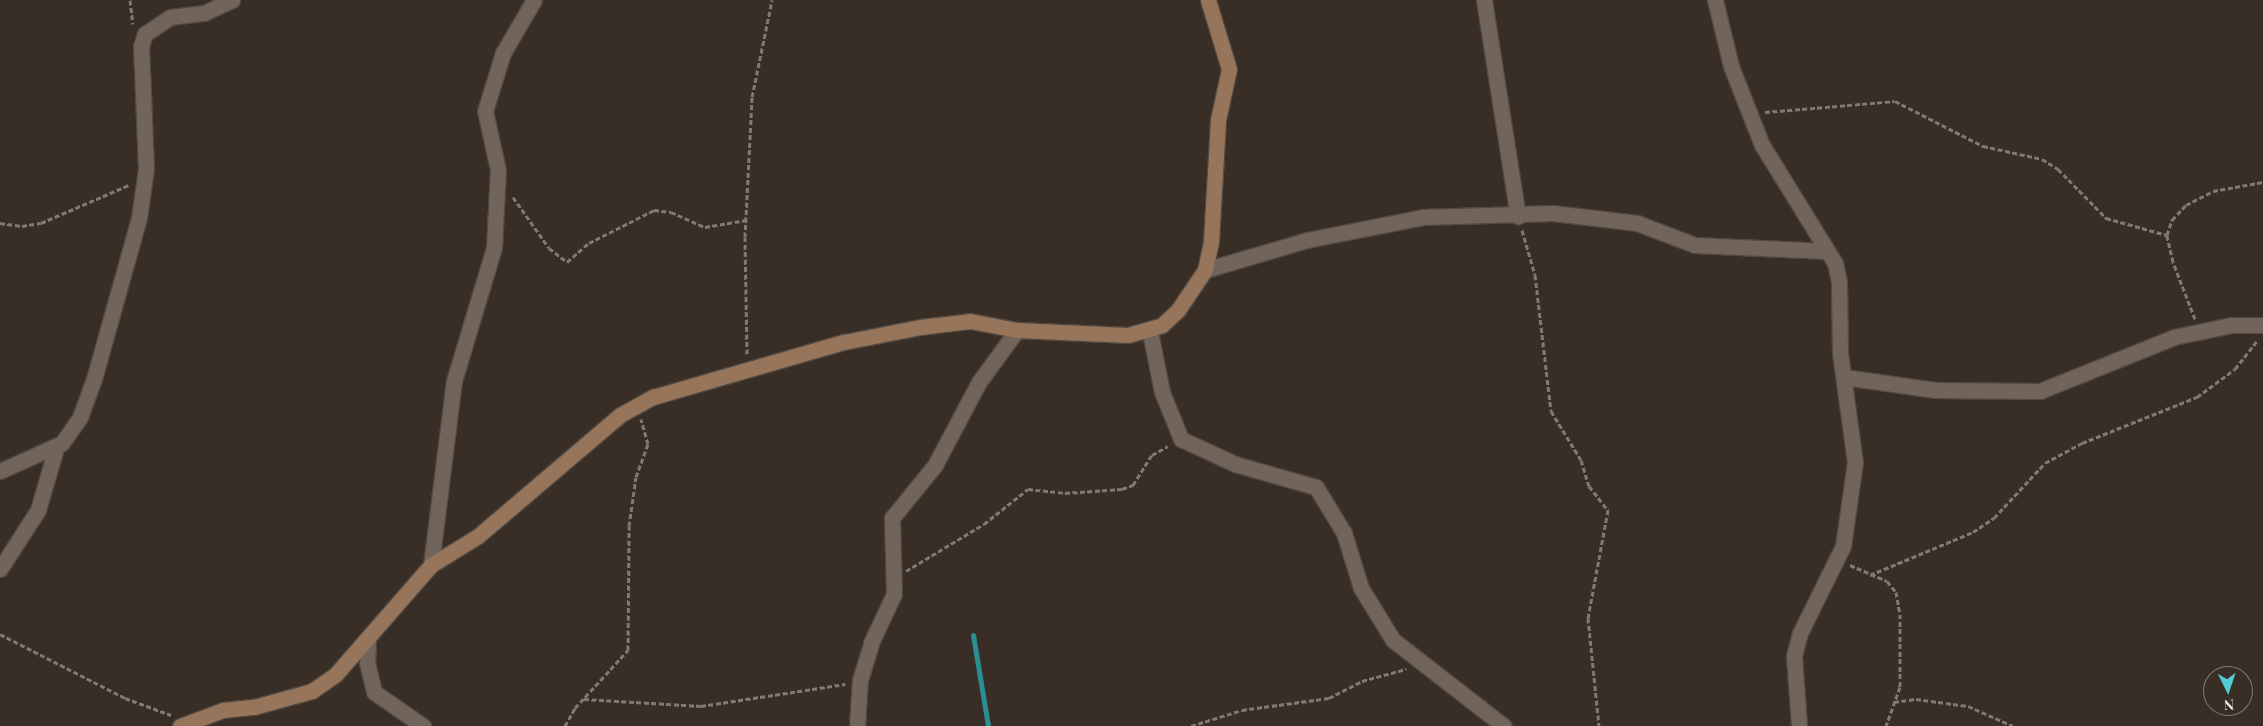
<!DOCTYPE html>
<style>
body{margin:0}
#map{position:relative;width:2263px;height:726px;overflow:hidden;background:#382e25;font-family:"Playfair Display",serif}
div>[style]{position:absolute}
[style*='--x']{left:calc(var(--x)*1px);top:calc(var(--y)*1px);width:calc(var(--w)*1px);rotate:calc(var(--a)*1deg)}
.stream>*{height:5px;margin:-2.5px;padding:0 2.5px;transform-origin:2.5px;border-radius:2.5px;background:#298f92}
.path>*{height:3px;margin-top:-1.5px;transform-origin:0;background:repeating-linear-gradient(90deg,#827a72 0 5px,transparent 0 7.5px)}
.roads{filter:drop-shadow(1px 0 #514942) drop-shadow(-1px 0 #514942) drop-shadow(0 1px #514942) drop-shadow(0 -1px #514942)}
.street>*{height:15px;margin:-7.5px;padding:0 7.5px;transform-origin:7.5px;border-radius:7.5px;background:#71645b}
.secondary>*{height:15px;margin:-7.5px;padding:0 7.5px;transform-origin:7.5px;border-radius:7.5px;background:#96755b}
span{translate:-50% -50%;white-space:nowrap;text-align:center;line-height:1.15;-webkit-text-stroke:5px #382e25;paint-order:stroke}
.north{position:absolute;left:2203px;top:666px;width:50px;height:50px;box-sizing:border-box;background:#382e25;border:1px solid #827972;border-radius:50%;rotate:176deg;font-size:14px;font-weight:700;line-height:20px;text-align:center;color:#f1eae5}
.north::after{content:'';display:block;margin:auto;width:18px;height:22px;background:#52ccd1;clip-path:polygon(50% 0,100% 100%,50% 72%,0 100%)}
</style>
<div id="map">
<div class="stream">
<i style="--x:973;--y:635;--w:92;--a:80.6"></i>
</div>
<div class="path">
<i style="--x:130;--y:0;--w:24;--a:83"></i>
<i style="--x:1765;--y:112;--w:130;--a:-4.8"></i>
<i style="--x:1895;--y:101;--w:99;--a:27.1"></i>
<i style="--x:1983;--y:146;--w:60;--a:12.4"></i>
<i style="--x:2042;--y:159;--w:19;--a:32"></i>
<i style="--x:2058;--y:169;--w:69;--a:45.6"></i>
<i style="--x:2106;--y:218;--w:63;--a:15.6"></i>
<i style="--x:513;--y:197;--w:62;--a:54.8"></i>
<i style="--x:549;--y:248;--w:23;--a:38"></i>
<i style="--x:567;--y:262;--w:29;--a:-41"></i>
<i style="--x:589;--y:243;--w:73;--a:-26.9"></i>
<i style="--x:654;--y:210;--w:17;--a:7"></i>
<i style="--x:671;--y:212;--w:37;--a:24"></i>
<i style="--x:705;--y:227;--w:42;--a:-9.7"></i>
<i style="--x:0;--y:223;--w:22;--a:8"></i>
<i style="--x:22;--y:226;--w:19;--a:-9"></i>
<i style="--x:41;--y:223;--w:96;--a:-23.4"></i>
<i style="--x:1522;--y:230;--w:47;--a:73.9"></i>
<i style="--x:1535;--y:275;--w:137;--a:83.3"></i>
<i style="--x:1551;--y:411;--w:57;--a:58.5"></i>
<i style="--x:1581;--y:460;--w:27;--a:73"></i>
<i style="--x:1589;--y:486;--w:31;--a:52"></i>
<i style="--x:1608;--y:510;--w:110;--a:100.5"></i>
<i style="--x:1588;--y:618;--w:109;--a:84.2"></i>
<i style="--x:2195;--y:319;--w:61;--a:-111.1"></i>
<i style="--x:2173;--y:262;--w:28;--a:-103"></i>
<i style="--x:2167;--y:235;--w:16;--a:-72"></i>
<i style="--x:2172;--y:220;--w:21;--a:-47"></i>
<i style="--x:2186;--y:205;--w:30;--a:-27"></i>
<i style="--x:2213;--y:191;--w:51;--a:-10.2"></i>
<i style="--x:747;--y:354;--w:117;--a:-91"></i>
<i style="--x:745;--y:237;--w:140;--a:-87.1"></i>
<i style="--x:752;--y:97;--w:99;--a:-78.3"></i>
<i style="--x:1850;--y:565;--w:40;--a:23.4"></i>
<i style="--x:1887;--y:581;--w:14;--a:51"></i>
<i style="--x:1896;--y:592;--w:22;--a:80"></i>
<i style="--x:1900;--y:614;--w:73;--a:90"></i>
<i style="--x:1900;--y:687;--w:41;--a:109.7"></i>
<i style="--x:906;--y:571;--w:91;--a:-31.1"></i>
<i style="--x:984;--y:524;--w:56;--a:-38.5"></i>
<i style="--x:1028;--y:489;--w:37;--a:6"></i>
<i style="--x:1065;--y:493;--w:57;--a:-4"></i>
<i style="--x:1122;--y:489;--w:12;--a:-20"></i>
<i style="--x:1133;--y:485;--w:36;--a:-58"></i>
<i style="--x:1152;--y:455;--w:18;--a:-29"></i>
<i style="--x:1870;--y:575;--w:112;--a:-22.7"></i>
<i style="--x:1973;--y:532;--w:25;--a:-34"></i>
<i style="--x:1994;--y:518;--w:75;--a:-47.2"></i>
<i style="--x:2045;--y:463;--w:42;--a:-28.4"></i>
<i style="--x:2082;--y:443;--w:124;--a:-21.8"></i>
<i style="--x:2197;--y:397;--w:47;--a:-36.4"></i>
<i style="--x:2235;--y:369;--w:37;--a:-52"></i>
<i style="--x:0;--y:634;--w:140;--a:27.1"></i>
<i style="--x:125;--y:698;--w:49;--a:20.3"></i>
<i style="--x:584;--y:699;--w:117;--a:3.4"></i>
<i style="--x:701;--y:706;--w:146;--a:-8.7"></i>
<i style="--x:1894;--y:702;--w:22;--a:-8"></i>
<i style="--x:1916;--y:699;--w:52;--a:7.7"></i>
<i style="--x:1968;--y:706;--w:49;--a:24"></i>
<i style="--x:565;--y:726;--w:21;--a:-61"></i>
<i style="--x:575;--y:708;--w:79;--a:-47.6"></i>
<i style="--x:628;--y:650;--w:124;--a:-89.5"></i>
<i style="--x:629;--y:526;--w:49;--a:-81.9"></i>
<i style="--x:636;--y:477;--w:35;--a:-70"></i>
<i style="--x:648;--y:444;--w:26;--a:-106"></i>
<i style="--x:1191;--y:726;--w:53;--a:-17.4"></i>
<i style="--x:1242;--y:710;--w:88;--a:-7.9"></i>
<i style="--x:1329;--y:698;--w:37;--a:-27"></i>
<i style="--x:1362;--y:681;--w:46;--a:-15.3"></i>
</div>
<div class="roads">
<div class="street">
<i style="--x:1484;--y:0;--w:219;--a:81.1"></i>
<i style="--x:1715;--y:0;--w:68;--a:76.4"></i>
<i style="--x:1731;--y:66;--w:85;--a:68.6"></i>
<i style="--x:1762;--y:145;--w:139;--a:58.3"></i>
<i style="--x:1835;--y:263;--w:19;--a:78"></i>
<i style="--x:1839;--y:282;--w:71;--a:89.2"></i>
<i style="--x:1840;--y:353;--w:110;--a:82.2"></i>
<i style="--x:1855;--y:462;--w:85;--a:98.1"></i>
<i style="--x:1843;--y:546;--w:97;--a:116.3"></i>
<i style="--x:1800;--y:633;--w:24;--a:105"></i>
<i style="--x:1794;--y:656;--w:70;--a:85.9"></i>
<i style="--x:1205;--y:270;--w:106;--a:-16.4"></i>
<i style="--x:1307;--y:240;--w:118;--a:-11.2"></i>
<i style="--x:1423;--y:217;--w:130;--a:-1.8"></i>
<i style="--x:1553;--y:213;--w:85;--a:6.8"></i>
<i style="--x:1637;--y:223;--w:62;--a:20.8"></i>
<i style="--x:1695;--y:245;--w:132;--a:2.6"></i>
<i style="--x:1150;--y:332;--w:61;--a:78.7"></i>
<i style="--x:1162;--y:392;--w:51;--a:68"></i>
<i style="--x:1181;--y:439;--w:60;--a:24.8"></i>
<i style="--x:1235;--y:464;--w:84;--a:15.9"></i>
<i style="--x:1316;--y:487;--w:54;--a:58.7"></i>
<i style="--x:1344;--y:533;--w:58;--a:72.8"></i>
<i style="--x:1361;--y:588;--w:61;--a:58.4"></i>
<i style="--x:1393;--y:640;--w:140;--a:37.8"></i>
<i style="--x:1844;--y:377;--w:92;--a:8.1"></i>
<i style="--x:1935;--y:390;--w:105;--a:0.5"></i>
<i style="--x:2040;--y:391;--w:144;--a:-21.9"></i>
<i style="--x:2174;--y:337;--w:58;--a:-11.9"></i>
<i style="--x:2231;--y:325;--w:32;--a:0"></i>
<i style="--x:0;--y:471;--w:68;--a:-24.3"></i>
<i style="--x:62;--y:443;--w:32;--a:-55"></i>
<i style="--x:80;--y:417;--w:40;--a:-69.8"></i>
<i style="--x:94;--y:379;--w:167;--a:-74.4"></i>
<i style="--x:139;--y:218;--w:49;--a:-81.9"></i>
<i style="--x:146;--y:169;--w:123;--a:-92.3"></i>
<i style="--x:141;--y:46;--w:13;--a:-72"></i>
<i style="--x:145;--y:34;--w:30;--a:-34"></i>
<i style="--x:170;--y:17;--w:34;--a:-7"></i>
<i style="--x:204;--y:13;--w:31;--a:-25"></i>
<i style="--x:431;--y:565;--w:185;--a:-82.9"></i>
<i style="--x:454;--y:381;--w:139;--a:-73.3"></i>
<i style="--x:494;--y:248;--w:78;--a:-87.1"></i>
<i style="--x:498;--y:170;--w:60;--a:-102.4"></i>
<i style="--x:485;--y:111;--w:61;--a:-72.8"></i>
<i style="--x:503;--y:53;--w:61;--a:-59.7"></i>
<i style="--x:0;--y:569;--w:70;--a:-57.2"></i>
<i style="--x:38;--y:510;--w:65;--a:-73.8"></i>
<i style="--x:368;--y:639;--w:24;--a:92"></i>
<i style="--x:367;--y:663;--w:30;--a:76"></i>
<i style="--x:374;--y:692;--w:60;--a:34.8"></i>
<i style="--x:857;--y:726;--w:46;--a:-86.3"></i>
<i style="--x:860;--y:680;--w:39;--a:-73"></i>
<i style="--x:871;--y:643;--w:54;--a:-64.9"></i>
<i style="--x:894;--y:594;--w:76;--a:-91.5"></i>
<i style="--x:892;--y:518;--w:68;--a:-50.9"></i>
<i style="--x:935;--y:465;--w:94;--a:-62.1"></i>
<i style="--x:979;--y:382;--w:64;--a:-53.8"></i>
</div>
<div class="secondary">
<i style="--x:180;--y:726;--w:46;--a:-20.4"></i>
<i style="--x:223;--y:710;--w:31;--a:-6"></i>
<i style="--x:254;--y:707;--w:60;--a:-15.4"></i>
<i style="--x:312;--y:691;--w:29;--a:-35"></i>
<i style="--x:336;--y:674;--w:145;--a:-48.9"></i>
<i style="--x:431;--y:565;--w:55;--a:-31.7"></i>
<i style="--x:478;--y:536;--w:187;--a:-40.4"></i>
<i style="--x:620;--y:415;--w:38;--a:-29"></i>
<i style="--x:653;--y:397;--w:199;--a:-16.1"></i>
<i style="--x:844;--y:342;--w:77;--a:-11.2"></i>
<i style="--x:920;--y:327;--w:50;--a:-6.8"></i>
<i style="--x:970;--y:321;--w:48;--a:10.8"></i>
<i style="--x:1017;--y:330;--w:111;--a:2.6"></i>
<i style="--x:1128;--y:335;--w:35;--a:-16"></i>
<i style="--x:1162;--y:325;--w:22;--a:-43"></i>
<i style="--x:1178;--y:310;--w:48;--a:-56"></i>
<i style="--x:1205;--y:270;--w:29;--a:-78"></i>
<i style="--x:1211;--y:242;--w:122;--a:-86.7"></i>
<i style="--x:1218;--y:120;--w:52;--a:-77.8"></i>
<i style="--x:1229;--y:69;--w:72;--a:-106.9"></i>
</div>
</div>
<div class="north">N</div>
</div>
